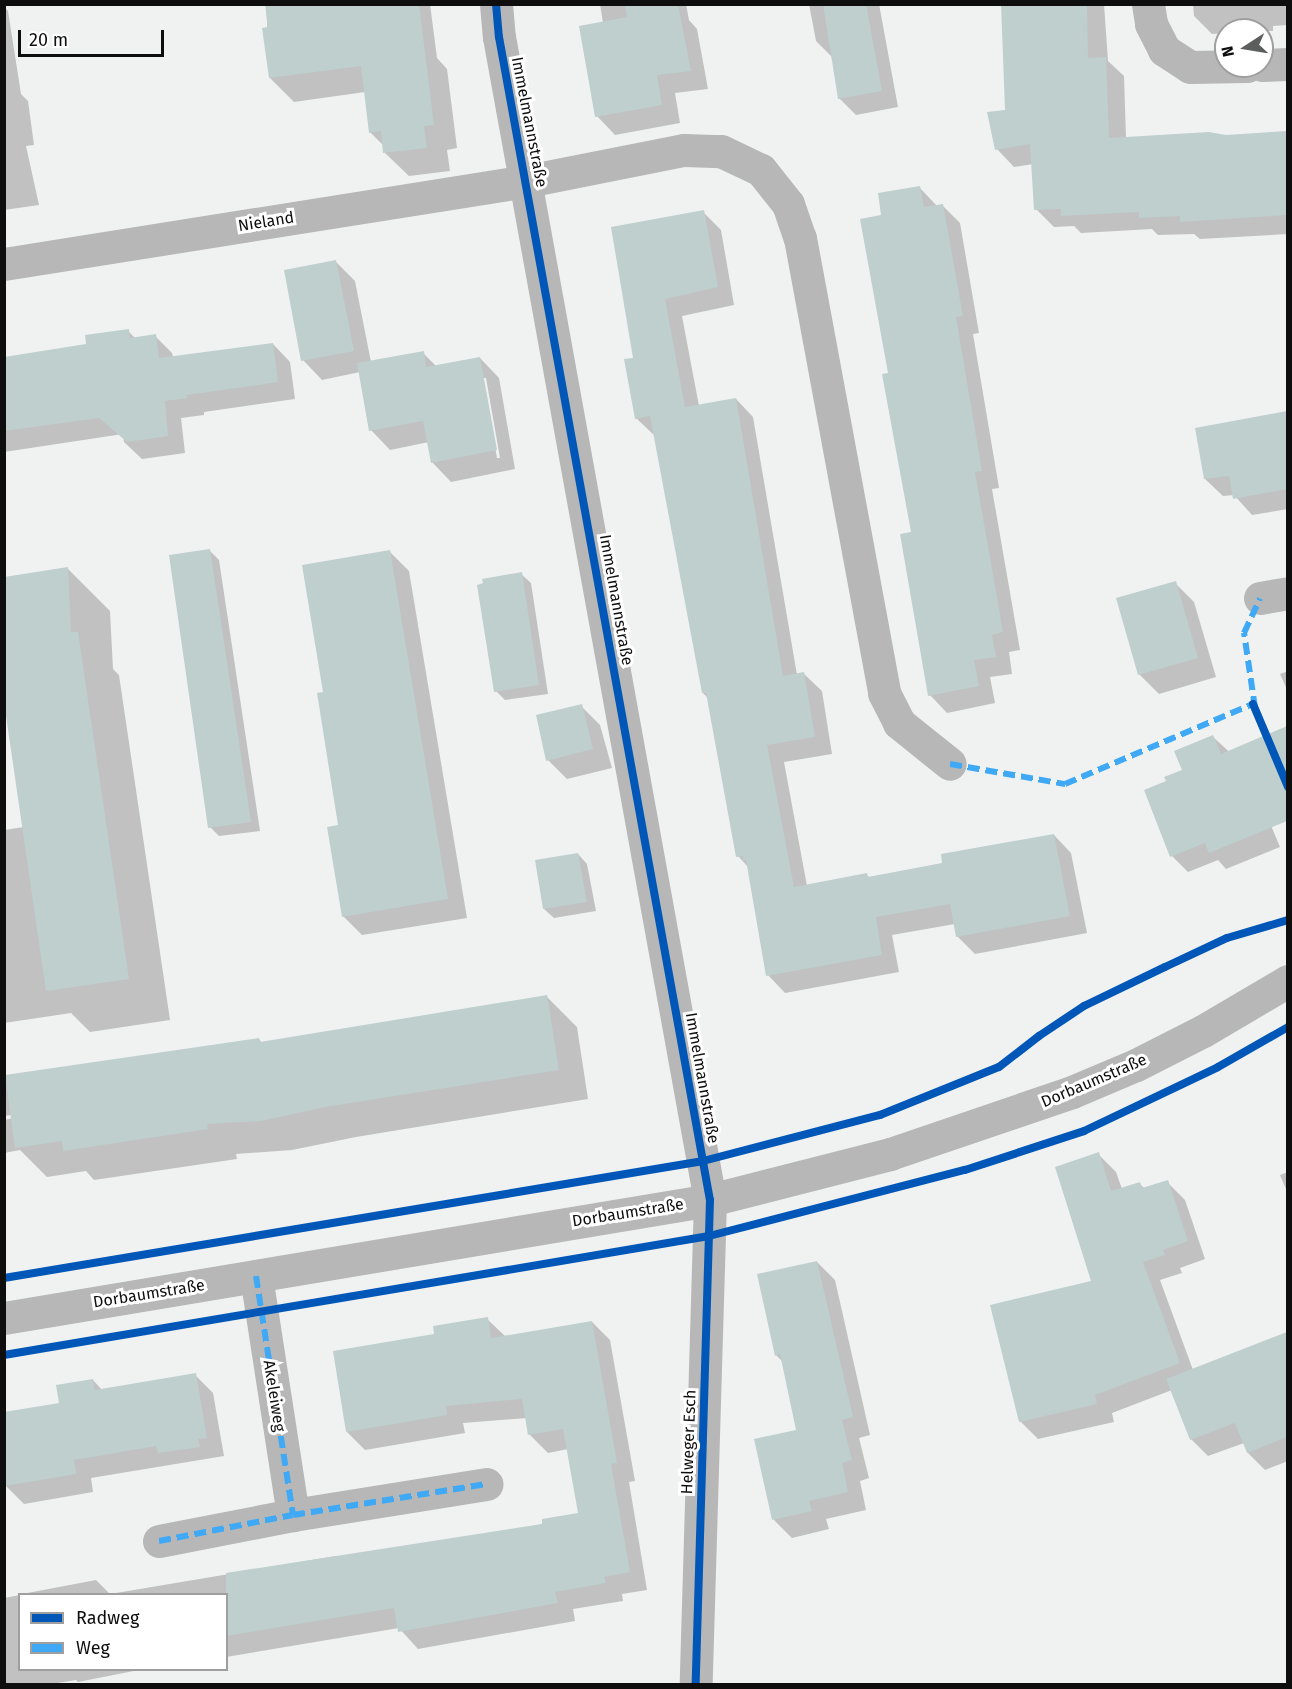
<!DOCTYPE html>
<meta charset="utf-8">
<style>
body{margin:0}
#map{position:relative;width:1292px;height:1689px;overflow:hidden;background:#f0f2f1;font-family:"Fira Sans",sans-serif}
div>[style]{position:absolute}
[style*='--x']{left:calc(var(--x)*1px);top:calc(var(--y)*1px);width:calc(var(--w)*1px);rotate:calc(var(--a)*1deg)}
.shadow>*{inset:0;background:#0003}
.building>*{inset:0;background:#becfce}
.minor>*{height:33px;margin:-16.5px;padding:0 16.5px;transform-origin:16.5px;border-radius:16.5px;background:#b7b7b7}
.tertiary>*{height:33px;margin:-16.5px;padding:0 16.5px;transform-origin:16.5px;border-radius:16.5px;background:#b7b7b7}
.quiet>*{height:6px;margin-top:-3px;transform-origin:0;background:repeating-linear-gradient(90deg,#3fa9f5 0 12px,transparent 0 18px)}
.cycleway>*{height:8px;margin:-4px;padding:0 4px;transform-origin:4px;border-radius:4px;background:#0057b8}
span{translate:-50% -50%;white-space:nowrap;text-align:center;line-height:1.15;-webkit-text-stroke:6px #fff;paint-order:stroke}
.street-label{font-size:16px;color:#0d0e0d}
.frame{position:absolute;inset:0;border:6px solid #0d0e0d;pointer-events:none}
.legend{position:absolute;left:18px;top:1593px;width:210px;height:78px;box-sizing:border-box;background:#fff;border:2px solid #9e9f9e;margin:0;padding:8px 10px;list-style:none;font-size:18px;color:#0d0e0d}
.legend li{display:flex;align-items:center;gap:12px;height:30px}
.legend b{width:30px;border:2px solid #9e9f9e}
.north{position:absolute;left:1214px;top:18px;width:60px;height:60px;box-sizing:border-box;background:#fff;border:2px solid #9e9f9e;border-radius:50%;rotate:258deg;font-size:16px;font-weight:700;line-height:24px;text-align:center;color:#0d0e0d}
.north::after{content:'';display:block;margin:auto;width:21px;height:27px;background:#5c5e5d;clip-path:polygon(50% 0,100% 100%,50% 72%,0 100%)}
.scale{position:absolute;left:18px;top:30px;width:146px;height:27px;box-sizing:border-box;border:3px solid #0d0e0d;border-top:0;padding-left:8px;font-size:18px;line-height:21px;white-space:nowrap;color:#0d0e0d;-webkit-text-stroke:4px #fff;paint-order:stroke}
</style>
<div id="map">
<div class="shadow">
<i style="clip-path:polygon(266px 4px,430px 4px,437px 58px,447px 69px,457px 148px,447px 150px,450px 171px,409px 176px,385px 153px,384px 146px,370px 132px,365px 92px,294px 102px,270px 78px)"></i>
<i style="clip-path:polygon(600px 4px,686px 4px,689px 20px,697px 29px,708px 89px,675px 93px,680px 123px,615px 135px,597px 116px,603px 23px)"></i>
<i style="clip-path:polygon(809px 4px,879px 4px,898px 107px,856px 115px,839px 98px,833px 58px,816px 41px)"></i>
<i style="clip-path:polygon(1002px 4px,1104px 4px,1108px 61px,1124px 76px,1126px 138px,1226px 137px,1288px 132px,1288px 234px,1200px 239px,1194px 234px,1158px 235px,1152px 229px,1081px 233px,1074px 226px,1054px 227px,1036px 209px,1033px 164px,1014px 167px,997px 149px,1006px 112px)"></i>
<i style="clip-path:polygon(1193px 4px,1288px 4px,1288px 25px,1273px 26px,1273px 31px,1226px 30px,1226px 33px,1212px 34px,1194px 16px)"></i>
<i style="clip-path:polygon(4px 7px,8px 11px,21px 94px,28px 101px,34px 145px,26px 146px,39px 205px,4px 210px)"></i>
<i style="clip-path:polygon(919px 187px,937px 206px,942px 205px,960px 223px,979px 333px,973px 334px,999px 488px,992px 489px,1020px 650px,1009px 652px,1012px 674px,990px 677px,995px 703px,947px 713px,930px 695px,912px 533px,890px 374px,883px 216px)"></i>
<i style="clip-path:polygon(703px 212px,721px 230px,734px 305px,682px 316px,699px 406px,736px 399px,753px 417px,797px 675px,804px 674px,822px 691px,832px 754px,784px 762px,807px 886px,866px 874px,870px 878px,944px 864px,1054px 835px,1071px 853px,1087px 933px,975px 954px,957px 936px,955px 924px,892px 935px,899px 972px,785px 993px,768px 975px,749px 868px,738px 856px,708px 698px,703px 693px,655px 436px,636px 418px,635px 359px)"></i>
<i style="clip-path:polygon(evenodd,336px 262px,355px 281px,371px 362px,423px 353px,437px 367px,480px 358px,499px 378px,515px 469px,451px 482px,432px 462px,429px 442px,390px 450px,371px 430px,360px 372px,322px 380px,303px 360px,336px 262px,483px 378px,486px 378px,500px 458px,497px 458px,483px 378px)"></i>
<i style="clip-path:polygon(128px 331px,136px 339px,155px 336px,172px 353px,173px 357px,273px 344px,290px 362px,295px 399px,204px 412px,204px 415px,181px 418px,185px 453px,142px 459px,124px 442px,123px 434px,4px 452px,4px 358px,88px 346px)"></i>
<i style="clip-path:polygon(1288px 413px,1288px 509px,1252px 515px,1234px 495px,1223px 496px,1205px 479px,1197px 429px)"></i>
<i style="clip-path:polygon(210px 551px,219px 560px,260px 831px,219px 836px,210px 827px)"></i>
<i style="clip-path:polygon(390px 552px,409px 571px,467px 918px,362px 935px,343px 916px,340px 826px,325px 693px)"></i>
<i style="clip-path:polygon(68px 569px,110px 611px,113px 669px,119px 675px,170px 1020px,90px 1032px,71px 1013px,4px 1023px,4px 830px,24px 827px)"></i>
<i style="clip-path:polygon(521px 574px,531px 583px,548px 694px,505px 700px,496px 691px)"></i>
<i style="clip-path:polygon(1175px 583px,1194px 602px,1216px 677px,1159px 694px,1140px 675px,1118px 599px)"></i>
<i style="clip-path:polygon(1288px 671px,1288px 692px,1280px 674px)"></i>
<i style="clip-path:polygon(581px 706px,600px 725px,612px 768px,567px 779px,548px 760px)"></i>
<i style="clip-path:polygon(1213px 737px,1247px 768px,1280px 847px,1226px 869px,1218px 860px,1188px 872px,1172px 856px,1168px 781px,1184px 770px)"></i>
<i style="clip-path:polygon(578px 854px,587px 864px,596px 911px,554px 918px,544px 909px)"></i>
<i style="clip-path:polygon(547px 997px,577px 1027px,588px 1099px,356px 1137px,292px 1150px,236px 1154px,237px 1159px,94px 1180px,86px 1171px,47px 1177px,20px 1150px,4px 1153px,4px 1120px,18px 1117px,18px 1114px,4px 1116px,4px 1077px,259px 1039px,262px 1043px)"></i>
<i style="clip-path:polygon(1098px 1154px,1116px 1172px,1122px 1189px,1139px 1183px,1145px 1189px,1167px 1182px,1185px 1200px,1205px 1259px,1180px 1268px,1182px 1273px,1160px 1280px,1193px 1370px,1288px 1343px,1288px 1461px,1265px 1470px,1248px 1453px,1244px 1443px,1208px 1456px,1191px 1439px,1172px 1390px,1112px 1413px,1114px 1422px,1038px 1439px,1020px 1421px,1093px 1282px)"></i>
<i style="clip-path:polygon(1288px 1172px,1288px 1194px,1280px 1175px)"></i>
<i style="clip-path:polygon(817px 1262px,835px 1280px,870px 1435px,859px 1438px,869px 1478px,860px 1481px,866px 1510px,826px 1519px,829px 1529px,792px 1538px,774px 1520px,798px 1431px,783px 1362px,776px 1355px)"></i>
<i style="clip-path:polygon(487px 1319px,506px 1337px,592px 1322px,610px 1340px,635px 1481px,629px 1482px,647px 1590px,622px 1594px,623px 1601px,573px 1609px,575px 1621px,418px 1649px,399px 1628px,226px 1657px,226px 1594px,22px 1594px,96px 1580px,110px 1594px,336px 1556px,339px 1559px,544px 1525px,579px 1514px,568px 1449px,548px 1453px,529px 1434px,527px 1418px,463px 1423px,465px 1433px,365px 1450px,347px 1432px,435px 1335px)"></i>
<i style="clip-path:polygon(195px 1375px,213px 1393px,224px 1456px,91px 1478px,93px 1492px,24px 1504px,5px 1485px,93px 1380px,102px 1390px)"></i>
<i style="clip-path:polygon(20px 1595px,20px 1670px,139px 1670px,78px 1682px,76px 1680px,51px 1684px,4px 1684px,4px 1598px)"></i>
</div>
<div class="building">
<i style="clip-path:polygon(265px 4px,419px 4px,434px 125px,424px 126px,427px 148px,383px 153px,381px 131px,369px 133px,361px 66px,269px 78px,262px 28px,268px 27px)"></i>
<i style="clip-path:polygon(823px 4px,866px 4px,882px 91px,838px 99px)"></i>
<i style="clip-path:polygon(1001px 4px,1087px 4px,1088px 58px,1106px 57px,1109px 138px,1209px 132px,1226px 135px,1287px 131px,1287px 215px,1180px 222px,1180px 216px,1139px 218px,1139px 212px,1061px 216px,1061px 209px,1034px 210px,1030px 144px,995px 150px,987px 112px,1005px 110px)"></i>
<i style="clip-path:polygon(625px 5px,678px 5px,691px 71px,657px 75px,662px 105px,595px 117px,579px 26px,627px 17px)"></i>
<i style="clip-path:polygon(920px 186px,924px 207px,943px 204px,963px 316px,956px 317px,982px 471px,975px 472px,1003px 632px,992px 635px,996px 657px,974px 660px,979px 686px,928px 696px,900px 534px,911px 532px,882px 374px,888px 373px,860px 219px,881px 215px,878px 193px)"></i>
<i style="clip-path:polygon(704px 210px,718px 287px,665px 299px,685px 407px,736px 398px,783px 676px,804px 672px,815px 737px,767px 745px,794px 887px,867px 873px,868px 877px,942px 863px,941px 854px,1054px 834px,1070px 916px,956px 937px,950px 904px,876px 917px,882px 955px,766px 976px,746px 860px,743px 861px,743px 856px,736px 857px,706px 693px,702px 693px,650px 416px,635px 419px,624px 359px,633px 358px,611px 227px)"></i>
<i style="clip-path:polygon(336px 260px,354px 351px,301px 361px,284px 270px)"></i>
<i style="clip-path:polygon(129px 329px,130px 338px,156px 334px,159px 358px,273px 343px,278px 382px,187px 395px,187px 398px,165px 401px,168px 436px,127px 442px,99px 418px,4px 431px,4px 357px,86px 344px,85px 335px)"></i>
<i style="clip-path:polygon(424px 351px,426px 367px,480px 357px,497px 450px,431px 463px,423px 421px,369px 431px,357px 363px)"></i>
<i style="clip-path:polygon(1287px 411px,1287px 489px,1233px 499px,1229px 476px,1204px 479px,1195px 428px)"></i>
<i style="clip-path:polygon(210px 549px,251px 822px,208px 828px,169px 555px)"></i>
<i style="clip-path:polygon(390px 550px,448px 899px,342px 917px,327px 827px,338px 825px,317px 693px,323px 692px,302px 565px)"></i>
<i style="clip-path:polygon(68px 567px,71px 632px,78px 632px,129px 979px,46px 991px,4px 702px,4px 577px)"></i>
<i style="clip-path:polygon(522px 572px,539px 685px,494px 692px,477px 585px,483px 583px,482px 579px)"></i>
<i style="clip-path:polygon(1176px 581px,1198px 658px,1138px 675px,1116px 598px)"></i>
<i style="clip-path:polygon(582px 704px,593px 749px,546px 761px,536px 715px)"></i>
<i style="clip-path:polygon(1287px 726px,1287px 821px,1209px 853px,1205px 843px,1170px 857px,1144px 790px,1166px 781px,1164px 777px,1182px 770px,1174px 751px,1213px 735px,1221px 754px)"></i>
<i style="clip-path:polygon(578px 853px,587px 902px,543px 909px,535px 860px)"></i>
<i style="clip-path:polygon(547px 995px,559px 1070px,325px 1107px,261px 1121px,207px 1124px,208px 1129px,63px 1151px,62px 1141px,15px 1148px,5px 1075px,259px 1038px,260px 1042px)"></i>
<i style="clip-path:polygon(1099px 1152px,1111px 1191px,1140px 1182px,1142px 1188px,1168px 1180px,1188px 1241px,1163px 1250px,1165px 1255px,1143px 1262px,1180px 1363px,1095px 1395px,1097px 1404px,1019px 1422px,990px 1305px,1091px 1281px,1055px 1167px)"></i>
<i style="clip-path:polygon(817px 1261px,853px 1417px,842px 1420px,852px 1460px,842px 1463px,848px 1492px,809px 1501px,812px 1511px,772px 1520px,754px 1439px,796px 1430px,780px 1354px,775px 1356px,757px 1274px)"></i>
<i style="clip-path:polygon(488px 1317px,491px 1338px,592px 1321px,617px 1463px,611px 1464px,630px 1572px,604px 1577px,606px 1583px,555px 1592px,558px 1603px,398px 1632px,394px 1608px,226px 1636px,226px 1573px,542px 1524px,542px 1519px,578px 1513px,563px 1429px,528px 1435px,522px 1399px,446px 1406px,447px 1415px,346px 1432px,333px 1351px,434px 1334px,433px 1326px)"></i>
<i style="clip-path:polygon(1287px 1332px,1287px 1437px,1247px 1453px,1235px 1423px,1190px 1440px,1166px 1379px)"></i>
<i style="clip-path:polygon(196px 1373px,207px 1438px,198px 1439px,200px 1447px,158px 1453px,156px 1446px,74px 1460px,76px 1474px,4px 1486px,4px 1412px,59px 1403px,56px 1385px,93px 1379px,95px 1390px)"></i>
</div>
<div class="minor">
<i style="--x:1148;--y:4;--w:20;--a:81"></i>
<i style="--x:1151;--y:24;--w:29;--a:63"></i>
<i style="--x:1164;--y:50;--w:31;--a:33"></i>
<i style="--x:1190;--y:67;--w:57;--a:-1"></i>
<i style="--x:1262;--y:65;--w:26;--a:-2"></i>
<i style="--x:4;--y:264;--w:530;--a:-9.02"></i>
<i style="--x:527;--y:181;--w:160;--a:-11.2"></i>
<i style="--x:684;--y:150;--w:37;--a:2"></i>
<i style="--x:721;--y:151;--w:44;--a:25.4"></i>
<i style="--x:761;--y:170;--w:43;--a:51.5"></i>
<i style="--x:788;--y:204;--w:36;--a:71"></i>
<i style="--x:800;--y:238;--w:463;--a:79.5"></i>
<i style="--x:884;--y:693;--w:34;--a:63"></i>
<i style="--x:899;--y:723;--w:65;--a:38.8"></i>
<i style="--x:1260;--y:598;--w:28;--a:-10"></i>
<i style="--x:256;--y:1276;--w:242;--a:81.2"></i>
<i style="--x:4;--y:1318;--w:716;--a:-9.49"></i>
<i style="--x:710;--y:1200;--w:484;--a:91.7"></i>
<i style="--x:159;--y:1541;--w:136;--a:-11"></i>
<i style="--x:293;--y:1515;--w:196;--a:-9.1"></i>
</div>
<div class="tertiary">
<i style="--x:496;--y:4;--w:33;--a:85"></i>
<i style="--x:499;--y:37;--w:1182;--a:79.72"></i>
<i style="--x:710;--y:1200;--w:186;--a:-14.3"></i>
<i style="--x:890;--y:1154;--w:192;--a:-18.8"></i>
<i style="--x:1072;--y:1092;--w:69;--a:-22.9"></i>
<i style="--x:1136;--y:1065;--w:75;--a:-26.9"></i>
<i style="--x:1203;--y:1031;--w:99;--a:-30.5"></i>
</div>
<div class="quiet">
<i style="--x:1255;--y:708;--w:76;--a:-98.3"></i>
<i style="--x:1244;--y:633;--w:38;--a:-65"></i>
<i style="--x:950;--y:764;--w:117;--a:9.9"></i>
<i style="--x:1065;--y:784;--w:204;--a:-23.1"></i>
<i style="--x:256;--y:1276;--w:242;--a:81.2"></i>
<i style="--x:159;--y:1541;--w:136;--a:-11"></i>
<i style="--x:293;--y:1515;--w:196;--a:-9.1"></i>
</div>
<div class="cycleway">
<i style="--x:496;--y:4;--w:33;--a:85"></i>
<i style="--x:499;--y:37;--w:1182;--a:79.72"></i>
<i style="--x:710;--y:1200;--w:484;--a:91.7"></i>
<i style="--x:1253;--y:704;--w:90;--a:67.1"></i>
<i style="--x:4;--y:1278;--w:709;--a:-9.5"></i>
<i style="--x:703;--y:1161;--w:183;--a:-14.6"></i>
<i style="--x:880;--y:1115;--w:128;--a:-22"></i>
<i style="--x:999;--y:1067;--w:51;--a:-37.8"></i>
<i style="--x:1039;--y:1036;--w:54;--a:-33.7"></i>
<i style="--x:1084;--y:1006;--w:90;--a:-25.7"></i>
<i style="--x:1165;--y:967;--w:68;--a:-25.1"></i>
<i style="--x:1227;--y:938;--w:64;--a:-16.4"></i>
<i style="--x:4;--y:1355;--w:715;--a:-9.58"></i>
<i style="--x:709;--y:1236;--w:264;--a:-14.5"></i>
<i style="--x:965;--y:1170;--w:125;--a:-18.1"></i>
<i style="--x:1084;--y:1131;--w:148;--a:-25.5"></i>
<i style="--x:1218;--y:1067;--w:81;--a:-29.7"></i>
</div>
<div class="street-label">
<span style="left:529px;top:122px;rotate:79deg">Immelmannstraße</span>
<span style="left:266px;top:222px;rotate:-9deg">Nieland</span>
<span style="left:616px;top:600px;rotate:80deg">Immelmannstraße</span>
<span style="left:702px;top:1078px;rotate:80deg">Immelmannstraße</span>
<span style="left:1094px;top:1081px;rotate:-23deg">Dorbaumstraße</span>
<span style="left:628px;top:1213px;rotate:-9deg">Dorbaumstraße</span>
<span style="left:149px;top:1294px;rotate:-9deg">Dorbaumstraße</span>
<span style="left:274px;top:1396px;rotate:81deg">Akeleiweg</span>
<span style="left:689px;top:1442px;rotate:-88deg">Helweger Esch</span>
</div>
<div class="frame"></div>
<ul class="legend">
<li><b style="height:8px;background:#0057b8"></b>Radweg</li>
<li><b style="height:8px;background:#3fa9f5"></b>Weg</li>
</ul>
<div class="north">N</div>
<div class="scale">20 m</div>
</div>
